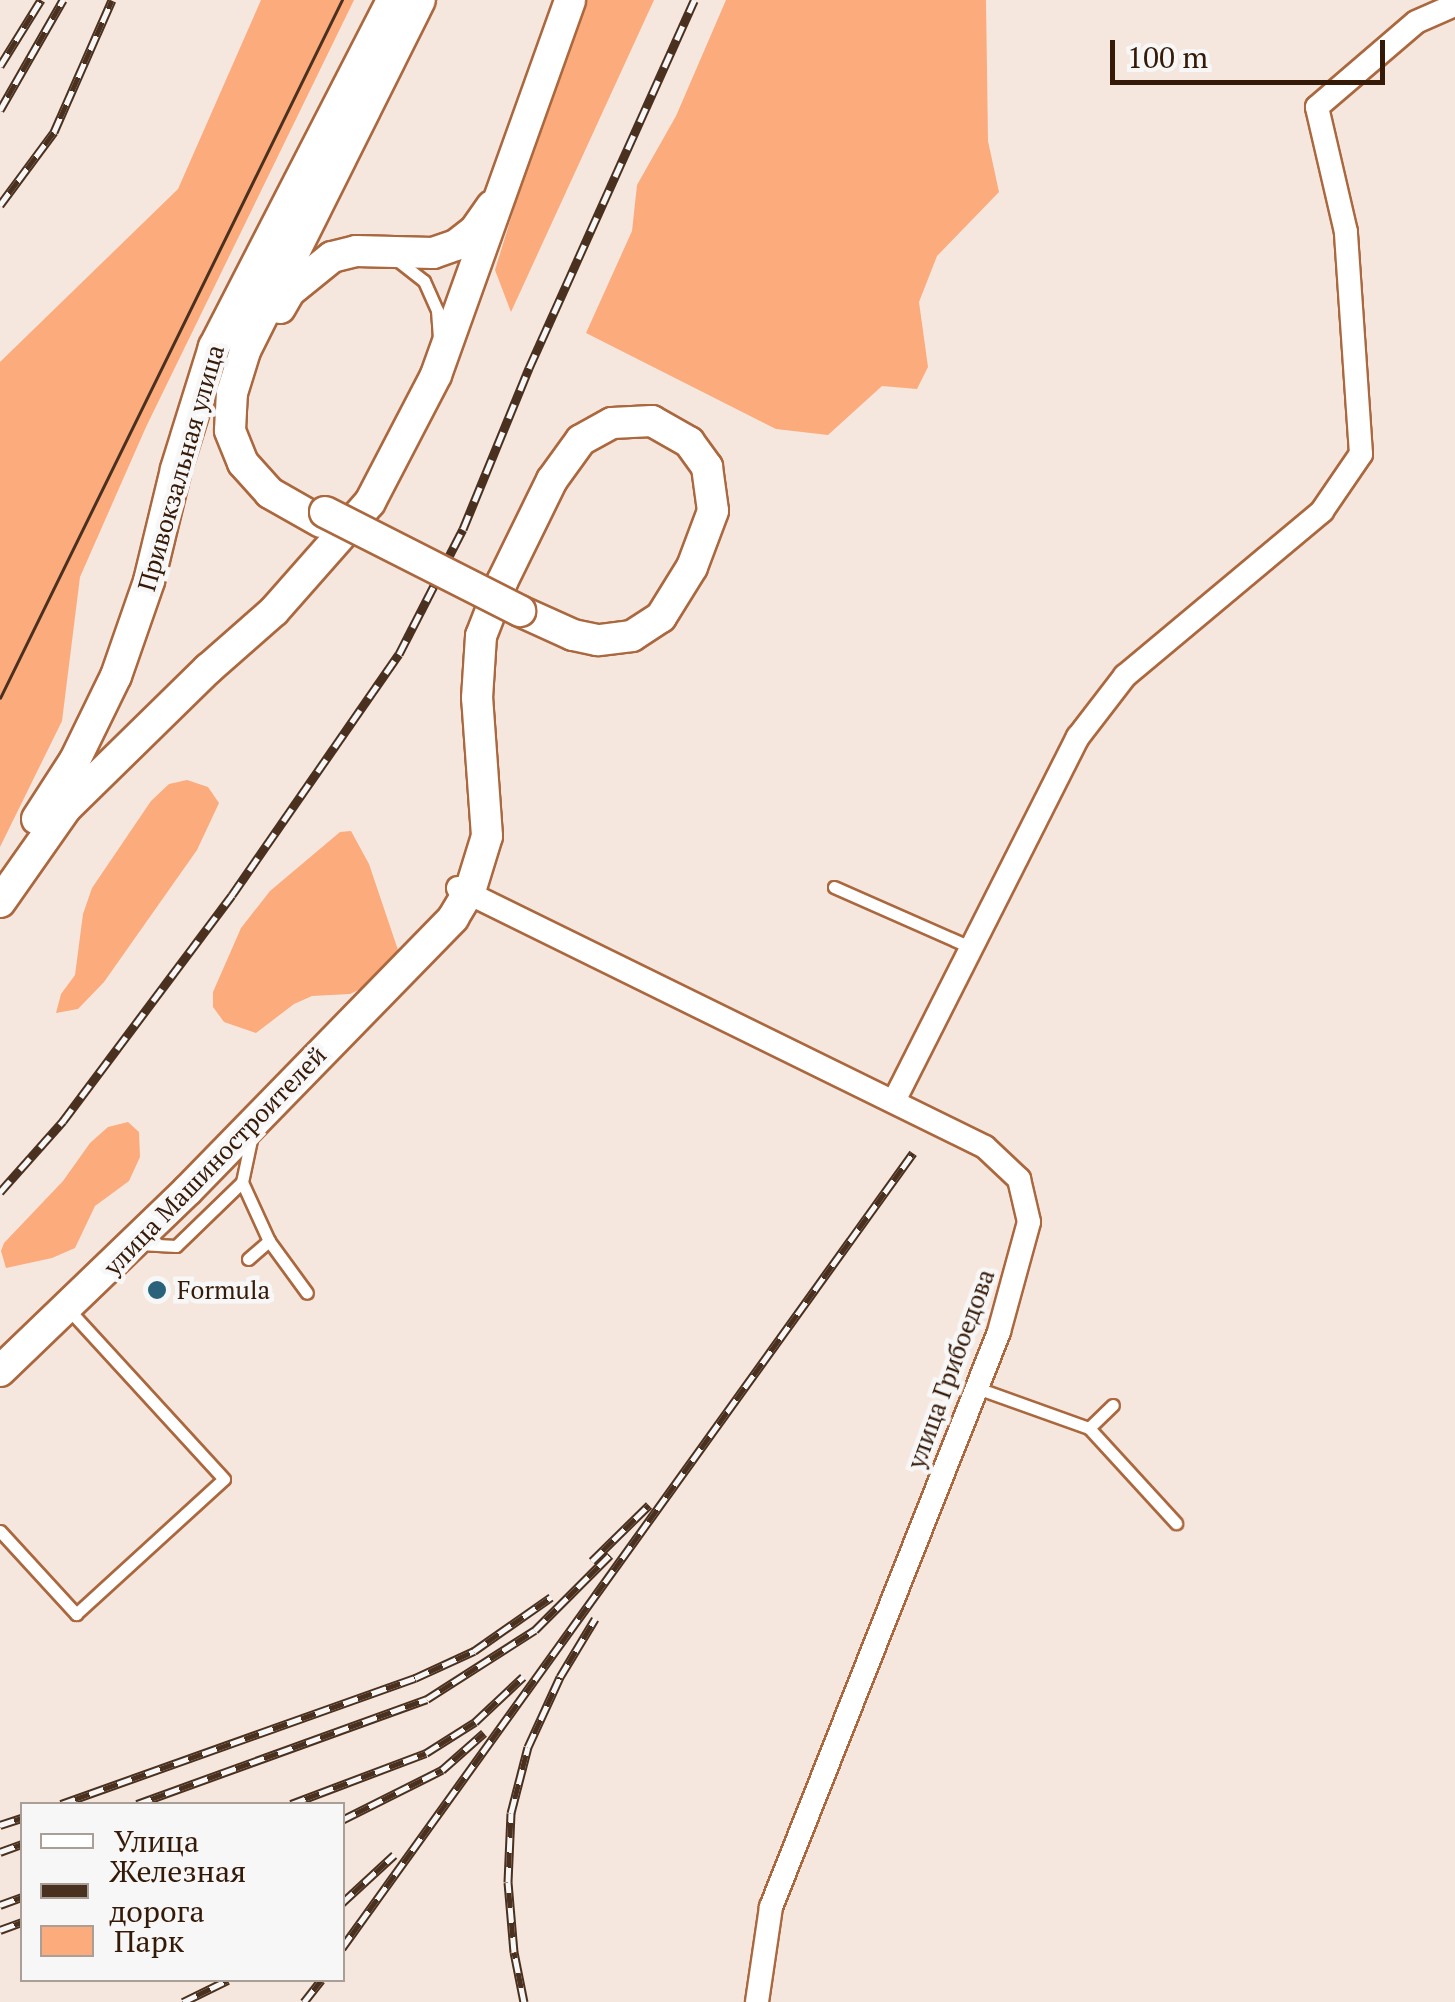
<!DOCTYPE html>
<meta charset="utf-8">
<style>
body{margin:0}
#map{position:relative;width:1455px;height:2002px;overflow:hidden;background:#f6e7de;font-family:"PT Serif",serif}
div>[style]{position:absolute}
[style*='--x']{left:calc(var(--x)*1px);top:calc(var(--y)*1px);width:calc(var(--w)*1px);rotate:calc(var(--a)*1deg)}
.green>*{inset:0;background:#fbab7c}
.roads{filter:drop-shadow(2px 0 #ab683e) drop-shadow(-2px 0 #ab683e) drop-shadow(0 2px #ab683e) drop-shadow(0 -2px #ab683e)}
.lane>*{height:11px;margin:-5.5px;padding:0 5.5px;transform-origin:5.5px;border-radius:5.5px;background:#fff}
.street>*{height:22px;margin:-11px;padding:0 11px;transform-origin:11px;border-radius:11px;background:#fff}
.secondary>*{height:30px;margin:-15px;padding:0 15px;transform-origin:15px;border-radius:15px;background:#fff}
.tram>*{height:2.5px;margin:-1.25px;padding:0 1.25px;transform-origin:1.25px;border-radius:1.25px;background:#4a301f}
.rail>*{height:9px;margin-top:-4.5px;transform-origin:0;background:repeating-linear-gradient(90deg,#f7f7f7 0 15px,#4a301f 0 30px);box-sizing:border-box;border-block:2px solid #4a301f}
.bridges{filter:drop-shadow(2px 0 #ab683e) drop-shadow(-2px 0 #ab683e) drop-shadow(0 2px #ab683e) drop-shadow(0 -2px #ab683e)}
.secondary-bridge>*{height:30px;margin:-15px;padding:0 15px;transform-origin:15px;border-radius:15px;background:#fff}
.dots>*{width:28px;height:28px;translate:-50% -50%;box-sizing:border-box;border:5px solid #f7f7f7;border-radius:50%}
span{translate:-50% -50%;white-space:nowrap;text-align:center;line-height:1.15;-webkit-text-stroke:9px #f7f7f7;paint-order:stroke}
.street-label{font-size:25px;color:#351a08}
.poi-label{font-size:25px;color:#351a08}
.left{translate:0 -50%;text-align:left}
.legend{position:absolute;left:20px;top:1802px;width:325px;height:180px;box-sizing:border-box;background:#f7f7f7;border:2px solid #a99f97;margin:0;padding:12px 18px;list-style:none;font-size:30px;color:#351a08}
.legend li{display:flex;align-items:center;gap:20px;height:50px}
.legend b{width:50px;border:2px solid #a99f97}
.scale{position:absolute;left:1110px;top:40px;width:275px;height:45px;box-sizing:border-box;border:5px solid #351a08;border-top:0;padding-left:12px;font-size:30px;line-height:35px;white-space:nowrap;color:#351a08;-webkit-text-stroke:8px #f7f7f7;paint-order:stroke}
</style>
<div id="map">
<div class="green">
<i style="clip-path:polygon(261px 0,354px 0,146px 427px,80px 577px,62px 721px,0 847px,0 362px,178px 189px)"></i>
<i style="clip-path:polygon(578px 0,654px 0,511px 312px,495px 270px)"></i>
<i style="clip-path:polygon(726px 0,986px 0,988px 141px,999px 192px,937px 256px,919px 302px,928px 367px,917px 389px,882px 386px,828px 435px,776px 429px,586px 333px,632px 231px,637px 185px,676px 116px)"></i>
<i style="clip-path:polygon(187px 780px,208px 787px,219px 803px,197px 850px,104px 982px,78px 1009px,56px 1013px,61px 994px,75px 975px,83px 914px,92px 888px,151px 801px,169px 784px)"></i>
<i style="clip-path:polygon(351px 831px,369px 864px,398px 950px,395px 963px,369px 985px,350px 994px,312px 996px,294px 1004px,256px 1033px,224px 1022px,213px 1007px,213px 992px,241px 928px,270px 891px,340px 832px)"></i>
<i style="clip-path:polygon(128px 1122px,139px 1132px,140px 1157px,129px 1181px,95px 1206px,75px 1248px,52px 1258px,6px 1268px,1px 1251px,4px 1243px,63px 1181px,90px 1143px,108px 1127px)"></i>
</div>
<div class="roads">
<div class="lane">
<i style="--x:397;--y:260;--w:34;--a:38"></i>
<i style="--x:424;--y:281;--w:32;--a:66"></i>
<i style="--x:437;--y:310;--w:26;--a:86"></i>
<i style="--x:834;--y:887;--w:149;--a:23.8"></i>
<i style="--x:242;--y:1182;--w:65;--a:65.4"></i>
<i style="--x:269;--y:1241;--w:64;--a:53.8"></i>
<i style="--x:139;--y:1244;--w:37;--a:3"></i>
<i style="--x:176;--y:1246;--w:92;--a:-44.1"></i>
<i style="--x:242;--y:1182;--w:48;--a:-78"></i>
<i style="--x:248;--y:1259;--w:28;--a:-41"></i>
<i style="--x:977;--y:1388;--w:119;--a:19.7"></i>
<i style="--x:1089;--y:1428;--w:33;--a:-44"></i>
<i style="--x:1089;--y:1428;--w:129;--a:47.5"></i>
<i style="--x:0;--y:1531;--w:113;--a:47.5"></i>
<i style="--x:76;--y:1614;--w:200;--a:-42.4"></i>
<i style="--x:224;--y:1479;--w:231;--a:-132.5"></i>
</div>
<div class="street">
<i style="--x:458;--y:888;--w:587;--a:26.17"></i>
<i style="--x:985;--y:1147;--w:47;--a:43.3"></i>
<i style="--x:1019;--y:1179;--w:44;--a:76.9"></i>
<i style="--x:1029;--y:1222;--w:114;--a:105.3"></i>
<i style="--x:999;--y:1332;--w:619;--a:111.63"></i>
<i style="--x:771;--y:1907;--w:96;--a:98.4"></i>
<i style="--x:894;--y:1101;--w:408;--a:-63.2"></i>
<i style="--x:1078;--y:737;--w:77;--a:-52.4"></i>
<i style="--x:1125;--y:676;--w:257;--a:-39.9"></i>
<i style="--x:1322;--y:511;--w:69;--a:-55.6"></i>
<i style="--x:1361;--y:454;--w:223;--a:-93.9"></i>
<i style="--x:1346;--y:232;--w:128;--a:-103.1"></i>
<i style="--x:1317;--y:107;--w:130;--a:-40.6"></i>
<i style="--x:1416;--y:22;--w:43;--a:-23.6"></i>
</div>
<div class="secondary">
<i style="--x:280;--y:308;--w:20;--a:-60"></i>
<i style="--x:290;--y:291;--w:54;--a:-39"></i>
<i style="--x:332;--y:257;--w:25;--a:-14"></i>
<i style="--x:356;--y:251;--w:77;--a:1.5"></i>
<i style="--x:433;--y:253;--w:24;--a:-19"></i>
<i style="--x:456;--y:245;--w:24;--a:-38"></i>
<i style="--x:475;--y:230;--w:29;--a:-55"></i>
<i style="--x:321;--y:522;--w:59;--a:-150.4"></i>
<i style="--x:270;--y:493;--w:40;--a:-132"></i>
<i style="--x:243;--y:463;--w:35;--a:-112"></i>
<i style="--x:230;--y:430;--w:37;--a:-87"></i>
<i style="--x:232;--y:393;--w:44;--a:-72.8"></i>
<i style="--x:245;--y:351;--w:392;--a:-63.5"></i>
<i style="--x:37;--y:819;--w:70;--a:-57.2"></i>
<i style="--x:75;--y:760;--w:93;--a:-64"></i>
<i style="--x:116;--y:676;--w:101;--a:-70.8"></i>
<i style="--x:149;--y:581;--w:115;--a:-76.4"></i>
<i style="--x:176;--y:469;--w:128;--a:-72.7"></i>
<i style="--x:214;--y:347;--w:390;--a:-62.8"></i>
<i style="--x:0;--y:902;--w:115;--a:-54.9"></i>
<i style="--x:66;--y:808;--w:199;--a:-44.4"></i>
<i style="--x:208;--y:669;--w:88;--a:-41.3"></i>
<i style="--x:274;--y:611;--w:145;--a:-48.6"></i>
<i style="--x:370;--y:502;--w:143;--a:-62.5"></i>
<i style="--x:436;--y:375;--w:398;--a:-70.3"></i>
<i style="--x:0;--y:1371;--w:261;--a:-43.9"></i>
<i style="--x:188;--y:1190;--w:380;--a:-45.7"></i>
<i style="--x:453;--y:918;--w:35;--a:-59"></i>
<i style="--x:471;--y:888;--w:54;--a:-72.9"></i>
<i style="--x:487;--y:836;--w:138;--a:-94.1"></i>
<i style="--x:477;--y:698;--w:62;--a:-86.3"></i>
<i style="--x:481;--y:636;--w:58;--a:-68.7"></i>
<i style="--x:502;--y:582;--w:114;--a:-63.9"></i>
<i style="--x:552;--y:480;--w:49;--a:-54.1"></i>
<i style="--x:581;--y:440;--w:35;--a:-29"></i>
<i style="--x:612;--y:423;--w:40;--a:-2.9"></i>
<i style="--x:652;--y:421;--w:43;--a:29.6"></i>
<i style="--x:689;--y:442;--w:31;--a:54"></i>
<i style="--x:707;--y:467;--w:44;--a:82.2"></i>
<i style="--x:713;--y:511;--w:60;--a:110.6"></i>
<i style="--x:692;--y:567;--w:59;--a:121.8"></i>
<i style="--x:661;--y:617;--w:35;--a:147"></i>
<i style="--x:632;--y:636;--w:35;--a:173"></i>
<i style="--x:597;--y:640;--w:25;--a:-168"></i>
<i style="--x:573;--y:635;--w:58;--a:-155.6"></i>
</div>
</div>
<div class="tram">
<i style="--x:0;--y:698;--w:777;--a:-63.9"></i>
</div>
<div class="rail">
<i style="--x:0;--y:66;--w:78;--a:-58.2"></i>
<i style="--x:0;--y:110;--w:127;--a:-60.2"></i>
<i style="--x:0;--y:205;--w:91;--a:-53.5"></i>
<i style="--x:54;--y:132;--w:144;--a:-66.3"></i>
<i style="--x:0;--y:1192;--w:95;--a:-48.4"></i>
<i style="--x:63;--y:1121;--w:282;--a:-53.2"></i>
<i style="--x:232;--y:895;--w:293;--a:-55.3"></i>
<i style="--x:399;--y:654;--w:140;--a:-62.9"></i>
<i style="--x:463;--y:529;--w:174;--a:-67.7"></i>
<i style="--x:529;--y:368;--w:403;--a:-65.8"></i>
<i style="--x:592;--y:1561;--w:80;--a:-44.5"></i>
<i style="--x:61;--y:1804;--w:376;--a:-19.6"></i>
<i style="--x:415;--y:1678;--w:65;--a:-24.6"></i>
<i style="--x:474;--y:1651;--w:94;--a:-35"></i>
<i style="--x:137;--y:1804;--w:308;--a:-19.9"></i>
<i style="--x:427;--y:1699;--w:128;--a:-32.6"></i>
<i style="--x:535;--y:1630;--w:106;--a:-45"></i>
<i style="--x:291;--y:1804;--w:144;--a:-20.7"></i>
<i style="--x:426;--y:1753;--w:58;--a:-32.3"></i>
<i style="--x:475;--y:1722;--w:66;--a:-43.2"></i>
<i style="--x:342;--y:1820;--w:112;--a:-26.6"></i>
<i style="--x:442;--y:1770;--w:56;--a:-41.4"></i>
<i style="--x:0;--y:1825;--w:23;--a:-18"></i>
<i style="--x:0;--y:1852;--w:23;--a:-20"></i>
<i style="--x:342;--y:1903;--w:71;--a:-42.7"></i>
<i style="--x:0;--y:1905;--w:23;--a:-20"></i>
<i style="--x:0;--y:1930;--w:23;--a:-20"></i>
<i style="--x:342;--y:1948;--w:979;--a:-54.31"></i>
<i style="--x:183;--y:2002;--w:50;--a:-26.1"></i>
<i style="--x:304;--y:2002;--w:28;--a:-52"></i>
<i style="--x:524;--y:2002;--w:51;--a:-101.3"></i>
<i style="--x:514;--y:1952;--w:70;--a:-94.9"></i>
<i style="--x:508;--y:1882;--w:69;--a:-87.5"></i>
<i style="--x:511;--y:1813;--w:68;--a:-75.6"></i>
<i style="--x:528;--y:1747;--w:77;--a:-65.4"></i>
<i style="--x:560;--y:1677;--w:68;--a:-58.9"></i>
</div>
<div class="bridges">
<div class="secondary-bridge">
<i style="--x:325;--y:512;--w:219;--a:26.9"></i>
</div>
</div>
<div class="dots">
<i style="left:157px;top:1290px;background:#2a627c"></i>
</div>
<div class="street-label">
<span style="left:181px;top:468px;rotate:-74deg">Привокзальная улица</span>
<span style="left:215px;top:1161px;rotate:-46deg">улица Машиностроителей</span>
<span style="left:951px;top:1369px;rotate:-70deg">улица Грибоедова</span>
</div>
<div class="poi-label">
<span class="left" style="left:177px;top:1290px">Formula</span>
</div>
<ul class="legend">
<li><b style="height:12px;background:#fff"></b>Улица</li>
<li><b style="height:12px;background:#4a301f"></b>Железная дорога</li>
<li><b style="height:28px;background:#fbab7c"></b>Парк</li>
</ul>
<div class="scale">100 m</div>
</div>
